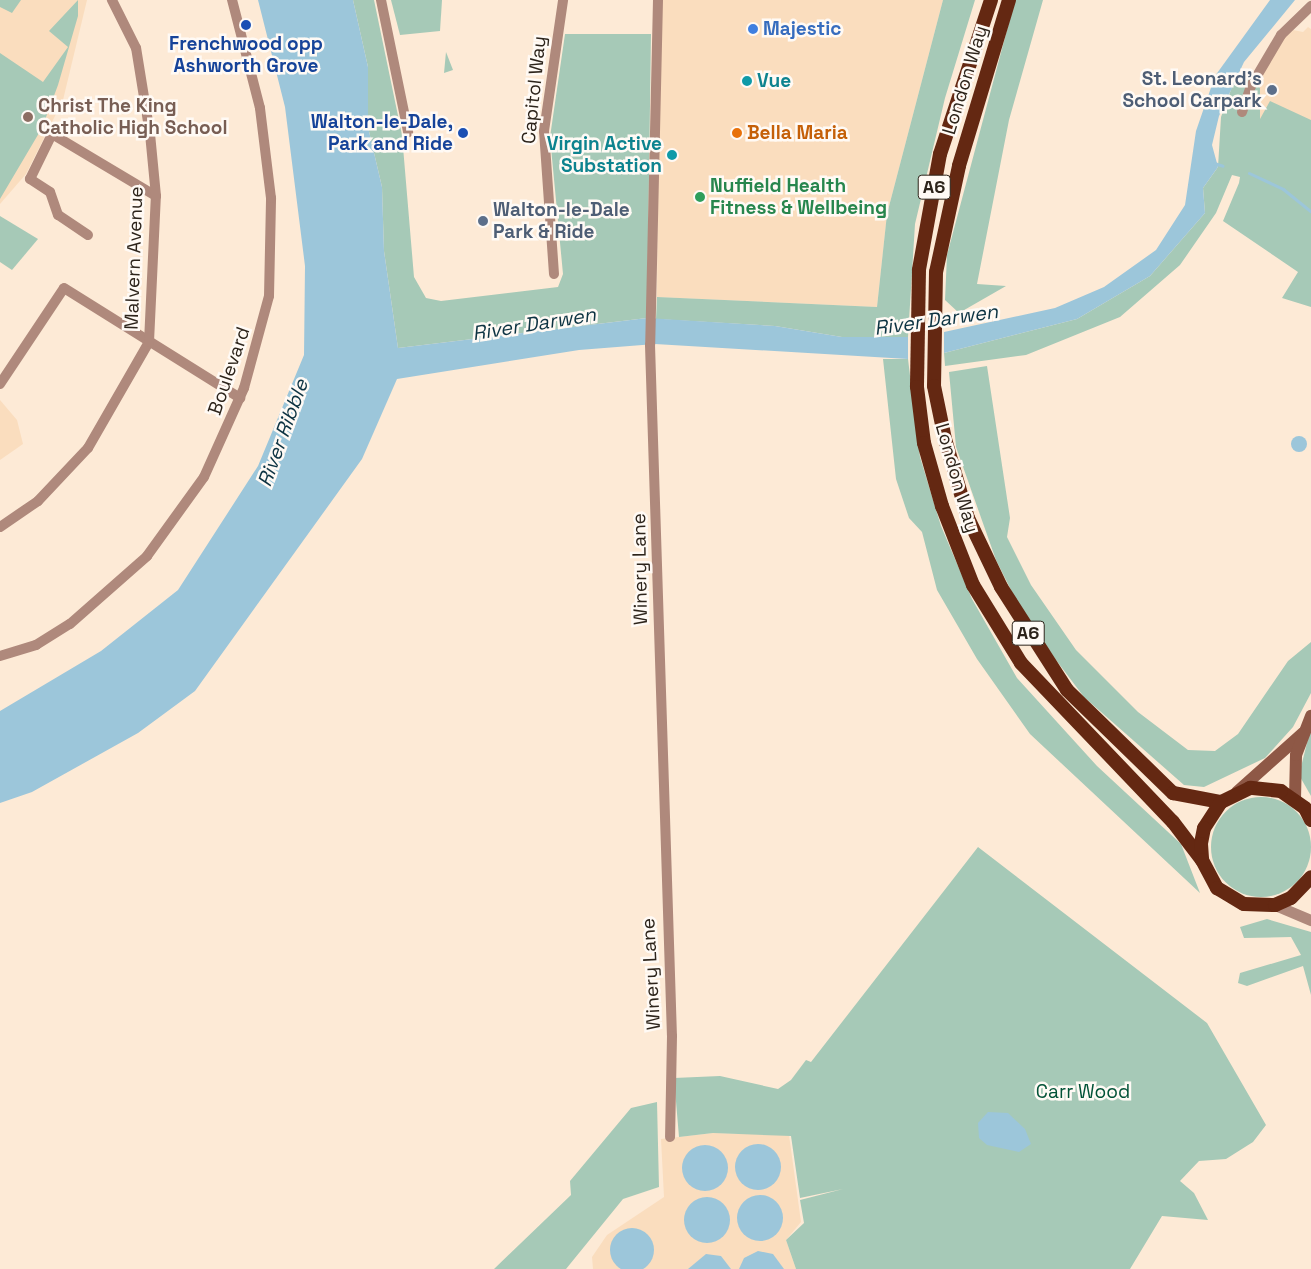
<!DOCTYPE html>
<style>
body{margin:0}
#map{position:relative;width:1311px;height:1269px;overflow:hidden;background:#fdead6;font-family:"Space Grotesk",sans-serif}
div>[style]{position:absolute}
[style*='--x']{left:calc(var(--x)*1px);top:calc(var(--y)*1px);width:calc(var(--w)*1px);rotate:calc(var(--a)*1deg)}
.built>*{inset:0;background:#faddbe}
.green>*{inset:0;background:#a6c9b7}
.round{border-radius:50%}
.water>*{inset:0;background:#9cc6da}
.stream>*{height:3px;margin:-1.5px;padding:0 1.5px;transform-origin:1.5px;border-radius:1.5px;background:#9cc6da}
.minor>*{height:10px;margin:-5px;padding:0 5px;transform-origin:5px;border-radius:5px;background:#af897c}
.tertiary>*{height:11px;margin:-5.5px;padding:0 5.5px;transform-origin:5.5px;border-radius:5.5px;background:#af897c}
.secondary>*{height:12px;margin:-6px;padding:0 6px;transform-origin:6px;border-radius:6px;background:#8e5846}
.trunk>*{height:14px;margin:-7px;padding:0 7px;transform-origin:7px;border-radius:7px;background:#642812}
.dots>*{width:14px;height:14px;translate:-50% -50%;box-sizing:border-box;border:2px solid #fffaf5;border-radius:50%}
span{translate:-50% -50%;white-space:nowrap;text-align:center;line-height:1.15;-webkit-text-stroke:5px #fffaf5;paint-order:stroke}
.shield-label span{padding:1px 4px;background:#fffaf5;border:1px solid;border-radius:4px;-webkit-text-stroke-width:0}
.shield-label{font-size:18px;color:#2d241b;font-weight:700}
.shop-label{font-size:19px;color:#366cbe;font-weight:700}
.left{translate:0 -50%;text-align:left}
.transit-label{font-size:19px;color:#164399;font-weight:700}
.right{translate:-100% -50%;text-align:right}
.service-label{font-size:19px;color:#4e5e75;font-weight:700}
.street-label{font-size:19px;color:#2d241b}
.culture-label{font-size:19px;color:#0d838f;font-weight:700}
.education-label{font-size:19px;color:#785e54;font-weight:700}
.food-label{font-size:19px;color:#c56008;font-weight:700}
.leisure-label{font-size:19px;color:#27864d;font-weight:700}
.park-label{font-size:19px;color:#025237}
.water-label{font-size:20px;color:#0d3342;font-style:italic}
</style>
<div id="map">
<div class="built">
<i style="clip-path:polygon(0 0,87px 0,63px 100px,26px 174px,0 204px)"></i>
<i style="clip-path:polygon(659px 0,943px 0,887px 214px,877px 307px,657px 297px)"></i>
<i style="clip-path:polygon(1308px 27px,1311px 29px,1311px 166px,1247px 111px,1260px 75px,1284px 38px,1293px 30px,1303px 32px)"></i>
<i style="clip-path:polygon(0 400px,17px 420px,23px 444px,0 460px)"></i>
<i style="clip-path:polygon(713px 1133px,789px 1135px,801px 1222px,786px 1240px,796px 1269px,593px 1269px,592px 1257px,607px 1235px,664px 1197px,661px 1139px)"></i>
</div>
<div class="green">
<i style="clip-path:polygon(0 0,21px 0,12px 13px,0 7px)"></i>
<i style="clip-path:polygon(78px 0,78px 16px,58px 85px,42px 128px,0 199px,0 53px,43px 82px,68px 47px,49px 31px)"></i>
<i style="clip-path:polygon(353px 0,374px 0,402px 135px,414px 277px,426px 298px,441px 301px,558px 287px,563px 274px,550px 137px,565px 34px,651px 34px,647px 318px,398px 348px,384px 251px,382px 187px,368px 127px,368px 67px)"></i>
<i style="clip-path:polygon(391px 0,442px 0,440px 31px,400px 35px)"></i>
<i style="clip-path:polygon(943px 0,975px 0,945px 98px,915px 224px,908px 337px,842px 337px,775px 326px,656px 319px,657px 297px,877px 307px,887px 214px)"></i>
<i style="clip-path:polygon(1015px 0,1043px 0,1009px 120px,977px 284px,1006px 286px,959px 313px,945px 300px,947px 255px)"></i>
<i style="clip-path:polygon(446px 52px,453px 70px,444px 73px)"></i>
<i style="clip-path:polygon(1247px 74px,1260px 88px,1260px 119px,1270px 101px,1311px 120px,1311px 307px,1282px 298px,1298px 272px,1223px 221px,1239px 183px,1240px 177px,1232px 175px,1216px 213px,1180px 265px,1120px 317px,1026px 355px,945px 366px,944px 353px,1077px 319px,1150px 276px,1205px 213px,1203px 188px,1218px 167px,1221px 117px,1232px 87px)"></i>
<i style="clip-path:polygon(0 216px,38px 239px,12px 270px,0 262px)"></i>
<i style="clip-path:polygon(883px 359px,908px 359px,920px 457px,941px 526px,972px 599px,1017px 678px,1097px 766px,1181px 844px,1200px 893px,1030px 734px,977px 659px,937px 590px,922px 532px,909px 518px,896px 479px)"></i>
<i style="clip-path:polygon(987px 366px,1010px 518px,1007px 537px,1031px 585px,1076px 650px,1138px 712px,1188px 750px,1215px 751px,1238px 734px,1288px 661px,1311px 642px,1311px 693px,1293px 727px,1265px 758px,1204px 787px,1184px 785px,1084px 697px,1056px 660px,1018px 604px,996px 560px,956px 447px,949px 372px)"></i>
<i style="clip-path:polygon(1311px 727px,1311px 796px,1299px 775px)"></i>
<i class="round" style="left:1211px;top:797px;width:100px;height:100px"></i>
<i style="clip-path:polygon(978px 847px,1207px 1023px,1266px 1125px,1253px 1142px,1226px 1159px,1199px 1161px,1180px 1181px,1194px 1193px,1208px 1220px,1162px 1216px,1130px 1269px,796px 1269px,786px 1240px,804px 1223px,800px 1200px,843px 1189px,800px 1198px,791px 1136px,713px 1133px,679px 1137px,674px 1078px,720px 1076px,778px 1089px,791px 1080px,806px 1060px,811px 1062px)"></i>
<i style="clip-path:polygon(1267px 919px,1311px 932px,1311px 995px,1303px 966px,1247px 986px,1238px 983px,1240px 973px,1301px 955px,1291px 937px,1244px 938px,1240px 927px)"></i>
<i style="clip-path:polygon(657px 1102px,659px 1187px,623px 1199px,566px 1269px,494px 1269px,571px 1195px,570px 1181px,631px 1108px)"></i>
</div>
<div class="water">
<i style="clip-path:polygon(258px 0,353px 0,368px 67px,368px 127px,382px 187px,384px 251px,398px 348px,647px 318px,775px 326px,842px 337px,908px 337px,908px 359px,655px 344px,579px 350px,397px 379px,362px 459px,195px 691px,138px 733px,32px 792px,0 803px,0 711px,101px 651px,178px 590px,258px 466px,304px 355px,305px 266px,285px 107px)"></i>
<i style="clip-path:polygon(1270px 0,1295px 0,1244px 62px,1219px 116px,1212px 145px,1218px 167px,1203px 188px,1205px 213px,1150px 276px,1077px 319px,944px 353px,944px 332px,1055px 308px,1104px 287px,1156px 250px,1185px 205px,1196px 131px,1215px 76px)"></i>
<i class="round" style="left:1291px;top:436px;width:16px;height:16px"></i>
<i style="clip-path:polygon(988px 1112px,1008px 1113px,1025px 1129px,1031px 1144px,1019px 1152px,987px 1145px,979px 1138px,978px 1123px)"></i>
<i class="round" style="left:735px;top:1144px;width:46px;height:46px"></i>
<i class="round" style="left:682px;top:1145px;width:46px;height:46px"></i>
<i class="round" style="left:737px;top:1195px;width:46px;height:46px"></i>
<i class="round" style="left:684px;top:1197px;width:46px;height:46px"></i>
<i class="round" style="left:610px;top:1228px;width:44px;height:44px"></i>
<i style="clip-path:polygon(758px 1251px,773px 1254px,784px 1269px,739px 1269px,744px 1258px)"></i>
<i style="clip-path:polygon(706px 1254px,721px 1256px,731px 1269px,688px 1269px)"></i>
</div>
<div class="stream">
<i style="--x:1214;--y:163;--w:9;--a:18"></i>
<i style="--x:1249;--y:173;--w:38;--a:25"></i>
<i style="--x:1283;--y:189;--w:36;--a:39"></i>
</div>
<div class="minor">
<i style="--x:381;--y:0;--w:135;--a:78.4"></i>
<i style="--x:658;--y:0;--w:345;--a:91.3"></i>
<i style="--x:650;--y:345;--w:691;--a:88.18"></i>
<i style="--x:672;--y:1036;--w:101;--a:91.1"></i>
<i style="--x:1242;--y:112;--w:28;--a:-71"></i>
<i style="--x:1251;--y:86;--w:59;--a:-59.5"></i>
<i style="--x:1281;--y:35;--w:42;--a:-44"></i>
<i style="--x:88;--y:235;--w:36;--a:-146"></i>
<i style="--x:58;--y:215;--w:24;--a:-109"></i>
<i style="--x:50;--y:192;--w:24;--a:-147"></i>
<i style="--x:30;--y:179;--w:50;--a:-63.9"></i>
<i style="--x:52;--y:134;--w:121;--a:30.8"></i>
<i style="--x:554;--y:274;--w:143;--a:-94"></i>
<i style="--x:544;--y:131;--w:132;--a:-81.7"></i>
<i style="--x:0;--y:384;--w:115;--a:-56.3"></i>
<i style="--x:64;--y:288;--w:208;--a:32"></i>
<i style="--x:0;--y:527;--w:46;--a:-34.4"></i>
<i style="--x:38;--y:501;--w:73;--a:-46.7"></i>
<i style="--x:88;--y:448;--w:122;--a:-60.1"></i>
<i style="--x:149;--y:342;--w:146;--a:-87.3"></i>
<i style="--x:156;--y:196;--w:62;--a:-95.5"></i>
<i style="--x:150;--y:134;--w:87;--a:-99.2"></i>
<i style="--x:136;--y:48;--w:54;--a:-116.6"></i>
<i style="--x:0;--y:656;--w:38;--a:-17"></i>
<i style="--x:36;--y:645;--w:40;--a:-32"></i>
<i style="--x:70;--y:624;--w:103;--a:-41.4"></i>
<i style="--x:147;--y:556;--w:97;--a:-54.2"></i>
<i style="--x:204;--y:477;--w:98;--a:-65.8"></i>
<i style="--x:244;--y:388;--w:95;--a:-74.8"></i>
<i style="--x:269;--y:296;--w:98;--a:-88.8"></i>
<i style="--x:271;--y:198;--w:91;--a:-97"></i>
<i style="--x:260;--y:108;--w:112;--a:-104.5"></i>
</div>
<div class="tertiary">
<i style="--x:1275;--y:905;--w:39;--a:23"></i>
</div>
<div class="secondary">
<i style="--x:1237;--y:792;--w:89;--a:-41.8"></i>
<i style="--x:1295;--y:799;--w:44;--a:-88.7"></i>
<i style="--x:1296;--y:755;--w:42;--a:-69"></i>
</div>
<div class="trunk">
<i style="--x:991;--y:0;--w:162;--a:108.3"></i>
<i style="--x:940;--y:154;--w:118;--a:100.3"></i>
<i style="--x:919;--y:270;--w:117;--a:91"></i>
<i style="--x:917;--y:387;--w:56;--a:82.9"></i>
<i style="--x:924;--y:443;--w:66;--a:74.1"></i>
<i style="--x:942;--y:506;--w:85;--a:68.6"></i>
<i style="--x:973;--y:585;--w:92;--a:58.4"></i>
<i style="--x:1021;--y:663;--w:220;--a:46.3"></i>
<i style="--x:1173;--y:822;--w:48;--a:52.7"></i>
<i style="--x:1009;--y:0;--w:173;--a:106.8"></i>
<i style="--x:959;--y:166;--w:108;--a:102.2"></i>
<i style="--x:936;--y:272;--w:114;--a:91"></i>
<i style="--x:934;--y:386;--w:54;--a:78.3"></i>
<i style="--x:945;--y:439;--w:82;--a:73.8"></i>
<i style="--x:968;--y:518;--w:76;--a:64.4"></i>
<i style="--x:1001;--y:587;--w:122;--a:57.3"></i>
<i style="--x:1067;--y:690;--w:148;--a:44.2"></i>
<i style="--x:1173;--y:793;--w:49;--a:10.6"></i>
<i style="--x:1311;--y:820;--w:13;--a:-117"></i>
<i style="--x:1305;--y:808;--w:29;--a:-145"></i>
<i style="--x:1281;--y:791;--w:31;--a:-174"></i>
<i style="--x:1250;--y:788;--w:32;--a:154"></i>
<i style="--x:1221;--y:802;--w:31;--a:123"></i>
<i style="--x:1204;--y:828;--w:16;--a:101"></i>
<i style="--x:1201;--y:844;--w:16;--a:86"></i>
<i style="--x:1202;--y:860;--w:32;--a:62"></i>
<i style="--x:1217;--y:888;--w:31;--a:31"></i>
<i style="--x:1244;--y:904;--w:31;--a:2"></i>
<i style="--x:1275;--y:905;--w:17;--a:-24"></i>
<i style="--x:1291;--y:898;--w:29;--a:-46"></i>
</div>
<div class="dots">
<i style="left:246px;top:25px;background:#1a4fb4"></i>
<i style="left:753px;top:29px;background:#3f7fe0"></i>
<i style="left:747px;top:81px;background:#0f9aa8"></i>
<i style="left:1272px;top:90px;background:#5c6f8a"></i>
<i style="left:28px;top:117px;background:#8d6e63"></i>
<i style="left:463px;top:133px;background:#1a4fb4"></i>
<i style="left:737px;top:133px;background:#e8710a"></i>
<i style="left:672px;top:155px;background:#0f9aa8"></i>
<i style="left:700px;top:197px;background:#2e9e5b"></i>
<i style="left:483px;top:221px;background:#5c6f8a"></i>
</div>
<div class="shield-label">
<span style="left:934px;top:187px">A6</span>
<span style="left:1028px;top:633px">A6</span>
</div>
<div class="shop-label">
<span class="left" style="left:763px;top:29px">Majestic</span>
</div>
<div class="transit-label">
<span style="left:246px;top:55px">Frenchwood opp<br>Ashworth Grove</span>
<span class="right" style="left:453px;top:133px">Walton-le-Dale,<br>Park and Ride</span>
</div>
<div class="service-label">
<span class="right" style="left:1262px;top:90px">St. Leonard's<br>School Carpark</span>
<span class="left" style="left:493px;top:221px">Walton-le-Dale<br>Park &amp; Ride</span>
</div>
<div class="street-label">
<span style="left:965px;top:80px;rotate:-73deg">London Way</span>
<span style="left:534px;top:90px;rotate:-84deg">Capitol Way</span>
<span style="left:134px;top:258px;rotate:-88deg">Malvern Avenue</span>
<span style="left:229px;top:371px;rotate:-71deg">Boulevard</span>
<span style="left:957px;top:478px;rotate:74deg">London Way</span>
<span style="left:640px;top:569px;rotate:-91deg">Winery Lane</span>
<span style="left:651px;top:974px;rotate:-93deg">Winery Lane</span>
</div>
<div class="culture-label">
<span class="left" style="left:757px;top:81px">Vue</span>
<span class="right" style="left:662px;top:155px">Virgin Active<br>Substation</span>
</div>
<div class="education-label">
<span class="left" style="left:38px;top:117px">Christ The King<br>Catholic High School</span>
</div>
<div class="food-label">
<span class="left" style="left:747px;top:133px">Bella Maria</span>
</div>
<div class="leisure-label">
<span class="left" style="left:710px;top:197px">Nuffield Health<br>Fitness &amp; Wellbeing</span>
</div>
<div class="park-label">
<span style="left:1083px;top:1092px">Carr Wood</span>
</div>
<div class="water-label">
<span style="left:936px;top:320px;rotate:-8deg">River Darwen</span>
<span style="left:534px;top:324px;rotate:-9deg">River Darwen</span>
<span style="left:283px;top:433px;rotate:-70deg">River Ribble</span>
</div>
</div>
